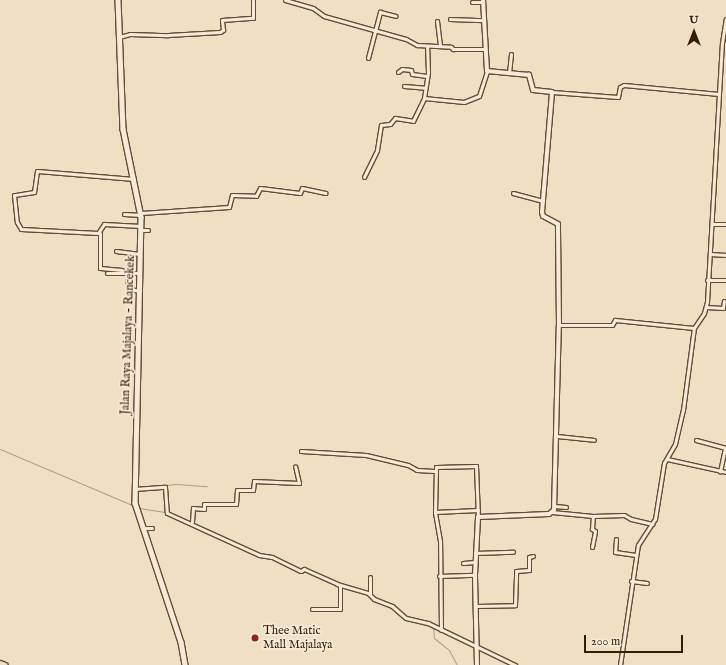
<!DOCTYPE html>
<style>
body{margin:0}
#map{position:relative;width:726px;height:665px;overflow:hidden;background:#f0e0c3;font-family:"IM FELL English",serif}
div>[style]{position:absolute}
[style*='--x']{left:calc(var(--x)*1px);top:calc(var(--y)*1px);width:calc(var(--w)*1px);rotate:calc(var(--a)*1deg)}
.stream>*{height:1px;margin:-0.5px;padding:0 0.5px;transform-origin:0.5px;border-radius:0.5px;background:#b19d82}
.roads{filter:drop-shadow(1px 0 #644d34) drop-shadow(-1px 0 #644d34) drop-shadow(0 1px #644d34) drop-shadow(0 -1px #644d34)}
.minor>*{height:3px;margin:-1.5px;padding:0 1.5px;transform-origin:1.5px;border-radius:1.5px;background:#f5ebd8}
.tertiary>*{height:4px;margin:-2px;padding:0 2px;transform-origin:2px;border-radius:2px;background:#f5ebd8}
.secondary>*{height:4.5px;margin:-2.25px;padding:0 2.25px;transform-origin:2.25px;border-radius:2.25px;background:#f5ebd8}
.primary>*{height:5px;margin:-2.5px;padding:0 2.5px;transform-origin:2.5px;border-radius:2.5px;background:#f0e0c3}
.dots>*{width:11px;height:11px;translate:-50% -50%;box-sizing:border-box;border:2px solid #f5ebd8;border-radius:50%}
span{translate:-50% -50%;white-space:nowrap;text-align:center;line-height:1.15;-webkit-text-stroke:3.5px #f5ebd8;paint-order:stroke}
.street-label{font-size:12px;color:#361c04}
.poi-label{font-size:12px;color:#361c04}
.left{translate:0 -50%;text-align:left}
.north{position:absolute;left:674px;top:12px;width:40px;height:40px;-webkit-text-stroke:3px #f5ebd8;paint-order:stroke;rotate:0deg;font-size:11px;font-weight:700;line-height:16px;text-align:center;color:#361c04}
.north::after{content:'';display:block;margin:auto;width:14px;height:18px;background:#361c04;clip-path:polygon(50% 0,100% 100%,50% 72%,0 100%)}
.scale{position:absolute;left:584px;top:635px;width:99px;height:18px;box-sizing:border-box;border:2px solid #361c04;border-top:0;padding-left:5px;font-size:12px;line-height:14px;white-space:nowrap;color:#361c04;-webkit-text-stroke:3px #f5ebd8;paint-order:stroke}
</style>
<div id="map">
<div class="stream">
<i style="--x:0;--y:449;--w:146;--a:23"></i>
<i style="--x:166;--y:488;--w:3;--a:-90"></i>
<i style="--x:166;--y:485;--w:10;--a:-6"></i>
<i style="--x:176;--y:484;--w:31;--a:4"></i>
<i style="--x:139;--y:508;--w:26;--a:9"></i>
<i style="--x:172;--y:514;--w:98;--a:24"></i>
<i style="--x:304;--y:571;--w:37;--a:24"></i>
<i style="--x:338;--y:586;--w:11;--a:15"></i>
<i style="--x:433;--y:627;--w:11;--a:85"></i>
<i style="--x:434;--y:638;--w:19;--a:39"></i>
<i style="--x:449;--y:650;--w:17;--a:62"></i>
</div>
<div class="roads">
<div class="minor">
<i style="--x:285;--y:0;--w:29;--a:16"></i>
<i style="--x:313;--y:8;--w:14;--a:36"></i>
<i style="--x:324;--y:16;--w:85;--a:15.7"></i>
<i style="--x:406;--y:39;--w:13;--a:29"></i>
<i style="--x:417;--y:45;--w:34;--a:3"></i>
<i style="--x:451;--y:47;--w:3;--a:45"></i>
<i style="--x:453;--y:49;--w:32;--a:0"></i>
<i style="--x:472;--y:2;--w:11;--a:0"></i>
<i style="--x:450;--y:19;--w:34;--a:2"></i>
<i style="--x:437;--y:21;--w:25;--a:83"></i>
<i style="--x:119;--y:37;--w:11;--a:-15"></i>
<i style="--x:130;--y:34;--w:38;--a:2"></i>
<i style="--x:168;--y:35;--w:52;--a:-3.3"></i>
<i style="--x:220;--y:32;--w:4;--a:-34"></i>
<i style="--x:223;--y:30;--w:10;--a:-96"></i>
<i style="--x:222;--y:20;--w:31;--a:-4"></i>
<i style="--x:253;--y:18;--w:18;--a:-90"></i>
<i style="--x:368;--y:58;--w:48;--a:-75.4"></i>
<i style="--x:380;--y:12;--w:16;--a:14"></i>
<i style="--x:398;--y:72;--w:5;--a:-37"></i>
<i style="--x:402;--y:69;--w:9;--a:6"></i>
<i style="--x:411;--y:70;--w:4;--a:76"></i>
<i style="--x:412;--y:74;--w:15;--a:8"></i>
<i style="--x:509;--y:73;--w:19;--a:-84"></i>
<i style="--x:404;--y:86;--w:21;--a:5"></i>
<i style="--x:552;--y:92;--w:66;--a:4.3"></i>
<i style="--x:618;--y:97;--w:10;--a:-79"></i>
<i style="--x:620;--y:87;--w:4;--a:-27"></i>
<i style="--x:624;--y:85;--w:95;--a:5.4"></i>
<i style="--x:424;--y:98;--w:26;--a:-81"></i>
<i style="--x:428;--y:72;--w:25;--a:-92"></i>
<i style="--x:364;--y:177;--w:30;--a:-64"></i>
<i style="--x:377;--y:150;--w:25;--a:-81"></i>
<i style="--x:381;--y:125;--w:9;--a:-6"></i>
<i style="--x:390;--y:124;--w:8;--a:-50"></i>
<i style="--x:395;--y:118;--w:18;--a:9"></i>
<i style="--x:413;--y:121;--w:25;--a:-64"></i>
<i style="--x:424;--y:98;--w:40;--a:5.7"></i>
<i style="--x:464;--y:102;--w:16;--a:-22"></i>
<i style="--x:479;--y:96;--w:26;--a:-72"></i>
<i style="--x:134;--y:179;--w:97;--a:-175.3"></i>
<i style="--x:37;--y:171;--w:21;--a:98"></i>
<i style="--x:34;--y:192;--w:20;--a:171"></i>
<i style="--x:14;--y:195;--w:27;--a:84"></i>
<i style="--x:17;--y:222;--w:8;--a:60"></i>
<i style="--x:21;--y:229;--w:77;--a:3"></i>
<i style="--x:98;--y:233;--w:11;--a:-56"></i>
<i style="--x:104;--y:224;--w:37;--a:3"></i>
<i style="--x:513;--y:193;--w:31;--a:15"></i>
<i style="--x:141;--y:213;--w:88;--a:-3.9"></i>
<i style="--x:229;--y:207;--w:12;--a:-76"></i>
<i style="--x:232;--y:195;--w:24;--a:2"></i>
<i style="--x:256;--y:196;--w:9;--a:-63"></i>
<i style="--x:260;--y:188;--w:40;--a:7.1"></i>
<i style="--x:300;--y:193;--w:5;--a:-68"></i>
<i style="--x:302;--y:188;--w:24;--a:12"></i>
<i style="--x:124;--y:214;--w:17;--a:3"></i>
<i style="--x:712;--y:224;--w:14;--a:0"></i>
<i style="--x:141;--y:230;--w:7;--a:0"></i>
<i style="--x:100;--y:233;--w:35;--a:90"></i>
<i style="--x:100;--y:268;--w:22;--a:5"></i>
<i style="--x:116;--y:251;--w:24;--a:7"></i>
<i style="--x:710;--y:254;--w:16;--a:4"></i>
<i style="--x:107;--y:273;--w:32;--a:0"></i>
<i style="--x:707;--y:280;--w:19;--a:0"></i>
<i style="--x:127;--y:281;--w:9;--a:63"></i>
<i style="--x:131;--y:289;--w:8;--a:14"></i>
<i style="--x:706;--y:307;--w:17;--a:3"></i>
<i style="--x:723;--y:308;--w:7;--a:-82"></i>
<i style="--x:559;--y:325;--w:53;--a:0"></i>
<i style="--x:612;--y:325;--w:6;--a:-59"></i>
<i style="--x:615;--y:320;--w:79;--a:5.8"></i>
<i style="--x:557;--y:436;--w:37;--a:6"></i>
<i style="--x:696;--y:440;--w:30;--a:15"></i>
<i style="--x:725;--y:448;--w:24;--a:102"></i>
<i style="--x:301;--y:451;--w:65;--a:3.5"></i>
<i style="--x:366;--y:455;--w:43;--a:13.4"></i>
<i style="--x:408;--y:465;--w:10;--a:29"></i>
<i style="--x:417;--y:470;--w:17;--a:3"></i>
<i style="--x:667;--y:459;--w:60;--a:12.4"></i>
<i style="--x:134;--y:489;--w:31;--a:-4"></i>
<i style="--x:165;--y:487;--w:26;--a:86"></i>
<i style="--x:167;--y:513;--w:101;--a:24.5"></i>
<i style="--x:259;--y:555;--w:13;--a:9"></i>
<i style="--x:272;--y:557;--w:32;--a:26"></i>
<i style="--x:301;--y:571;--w:4;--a:-34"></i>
<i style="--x:304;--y:569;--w:36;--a:24"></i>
<i style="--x:337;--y:584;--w:32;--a:16"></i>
<i style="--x:368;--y:593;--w:8;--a:45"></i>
<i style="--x:374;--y:599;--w:19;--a:21"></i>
<i style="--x:392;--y:606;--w:18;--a:41"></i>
<i style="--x:406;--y:618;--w:23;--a:13"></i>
<i style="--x:428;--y:623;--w:97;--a:25.8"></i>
<i style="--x:554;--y:506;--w:12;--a:5"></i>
<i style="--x:435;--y:512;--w:43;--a:-2.7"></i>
<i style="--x:552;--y:512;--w:41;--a:5.6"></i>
<i style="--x:593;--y:516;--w:31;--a:-2"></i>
<i style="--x:624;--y:515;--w:8;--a:30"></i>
<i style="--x:631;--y:519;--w:22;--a:13"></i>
<i style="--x:192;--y:522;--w:14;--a:-86"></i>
<i style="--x:193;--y:508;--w:11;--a:5"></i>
<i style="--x:204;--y:509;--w:5;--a:-90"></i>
<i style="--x:204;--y:504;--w:32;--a:0"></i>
<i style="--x:236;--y:504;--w:14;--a:-86"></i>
<i style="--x:237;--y:490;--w:16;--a:0"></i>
<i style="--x:253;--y:490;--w:9;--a:-84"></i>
<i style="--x:254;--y:481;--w:45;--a:2.5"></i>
<i style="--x:299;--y:483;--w:17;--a:-103"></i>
<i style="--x:143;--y:528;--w:9;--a:0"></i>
<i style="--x:616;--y:539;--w:13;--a:94"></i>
<i style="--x:615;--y:552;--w:21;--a:8"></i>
<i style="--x:592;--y:547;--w:16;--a:-79"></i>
<i style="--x:595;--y:531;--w:4;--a:-146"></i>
<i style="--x:592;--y:529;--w:13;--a:-86"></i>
<i style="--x:475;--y:553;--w:38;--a:-2"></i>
<i style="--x:463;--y:563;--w:12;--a:-5"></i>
<i style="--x:439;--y:576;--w:36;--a:-2"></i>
<i style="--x:370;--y:577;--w:17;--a:90"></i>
<i style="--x:631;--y:581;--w:16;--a:7"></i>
<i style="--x:476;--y:606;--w:39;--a:-1"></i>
<i style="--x:515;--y:605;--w:34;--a:-88"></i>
<i style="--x:516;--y:571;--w:13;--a:-4"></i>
<i style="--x:529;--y:570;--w:13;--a:-90"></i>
<i style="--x:529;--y:557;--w:4;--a:-14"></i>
<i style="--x:312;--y:609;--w:28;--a:0"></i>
<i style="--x:340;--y:609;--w:24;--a:-90"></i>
<i style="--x:441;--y:630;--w:89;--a:-90.6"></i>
<i style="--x:440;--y:541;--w:29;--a:-100"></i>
<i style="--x:435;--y:512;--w:45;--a:-88.7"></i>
<i style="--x:436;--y:467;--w:40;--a:-1.4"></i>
<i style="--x:476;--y:466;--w:51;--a:87.8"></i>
<i style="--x:620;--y:665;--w:121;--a:-81.5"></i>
<i style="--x:638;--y:545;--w:31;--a:-57"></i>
<i style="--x:655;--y:519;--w:57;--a:-80.9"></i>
<i style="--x:664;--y:463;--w:22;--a:-60"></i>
<i style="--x:675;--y:444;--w:35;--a:-77"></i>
<i style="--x:683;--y:410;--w:83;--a:-82.4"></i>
<i style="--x:694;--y:328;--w:18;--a:-56"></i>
<i style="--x:704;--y:313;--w:11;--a:-75"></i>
<i style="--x:707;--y:302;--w:259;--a:-86.7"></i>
<i style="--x:722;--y:43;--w:24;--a:-81"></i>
</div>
<div class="tertiary">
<i style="--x:477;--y:665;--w:90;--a:-91.3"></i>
<i style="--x:475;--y:575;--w:58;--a:-87"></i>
<i style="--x:478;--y:517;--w:71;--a:-2.4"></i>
<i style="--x:549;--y:514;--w:6;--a:-39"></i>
<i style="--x:554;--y:510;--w:185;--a:-88.5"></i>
<i style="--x:559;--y:325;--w:101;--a:-90.6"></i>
<i style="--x:558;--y:224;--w:17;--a:-152"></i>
<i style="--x:543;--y:216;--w:4;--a:-104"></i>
<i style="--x:542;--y:212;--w:120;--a:-85.2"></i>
<i style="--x:552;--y:92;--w:19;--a:-174"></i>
<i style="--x:533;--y:90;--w:16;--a:-105"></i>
<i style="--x:529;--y:75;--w:42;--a:-174.6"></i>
<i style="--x:487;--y:71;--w:71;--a:-93.2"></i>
</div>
<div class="secondary">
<i style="--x:118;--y:0;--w:129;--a:87.8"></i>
<i style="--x:123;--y:129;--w:90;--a:78.4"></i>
<i style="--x:141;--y:217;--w:286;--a:91.2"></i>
<i style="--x:135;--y:503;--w:146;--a:71.7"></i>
<i style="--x:181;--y:642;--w:23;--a:80"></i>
</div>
<div class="primary">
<i style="--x:0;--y:663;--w:5;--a:22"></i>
</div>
</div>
<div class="dots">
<i style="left:255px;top:638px;background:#8f2418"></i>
</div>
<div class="street-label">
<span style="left:128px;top:335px;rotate:-88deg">Jalan Raya Majalaya - Rancekek</span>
</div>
<div class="poi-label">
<span class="left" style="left:263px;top:638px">Thee Matic<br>Mall Majalaya</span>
</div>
<div class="north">U</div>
<div class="scale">200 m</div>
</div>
